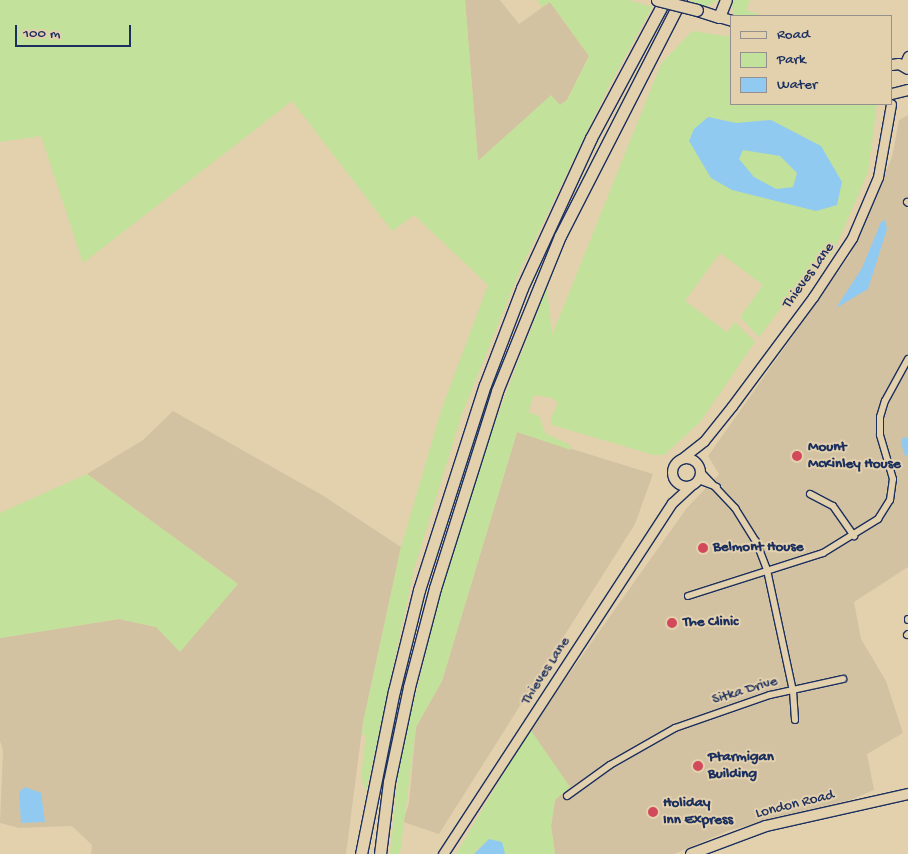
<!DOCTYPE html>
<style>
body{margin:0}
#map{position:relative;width:908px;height:854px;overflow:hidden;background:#e3d1ae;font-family:"Gochi Hand",sans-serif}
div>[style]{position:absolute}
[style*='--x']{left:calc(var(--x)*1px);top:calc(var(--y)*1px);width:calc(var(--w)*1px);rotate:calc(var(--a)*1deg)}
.built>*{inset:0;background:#d3c2a2}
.green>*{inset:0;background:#c2e19a}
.water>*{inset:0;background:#90caf0}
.roads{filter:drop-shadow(1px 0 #1b2f5e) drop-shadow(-1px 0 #1b2f5e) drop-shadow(0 1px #1b2f5e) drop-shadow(0 -1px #1b2f5e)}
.street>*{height:6px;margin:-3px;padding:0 3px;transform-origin:3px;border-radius:3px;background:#e3d1ae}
.secondary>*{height:9px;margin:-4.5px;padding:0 4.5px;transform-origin:4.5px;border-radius:4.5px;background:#e3d1ae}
.secondary>.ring{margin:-4.5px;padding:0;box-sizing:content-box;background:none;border:9px solid #e3d1ae;border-radius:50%}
.primary>*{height:10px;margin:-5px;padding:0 5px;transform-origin:5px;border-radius:5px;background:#e3d1ae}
.highway>*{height:11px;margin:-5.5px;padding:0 5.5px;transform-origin:5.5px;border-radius:5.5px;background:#e3d1ae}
.bridges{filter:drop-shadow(1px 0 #1b2f5e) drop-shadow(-1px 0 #1b2f5e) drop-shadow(0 1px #1b2f5e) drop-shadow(0 -1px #1b2f5e)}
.highway-bridge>*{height:11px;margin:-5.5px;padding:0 5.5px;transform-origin:5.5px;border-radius:5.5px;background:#e3d1ae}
.dots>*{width:14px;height:14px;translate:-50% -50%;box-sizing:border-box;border:2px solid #e3d1ae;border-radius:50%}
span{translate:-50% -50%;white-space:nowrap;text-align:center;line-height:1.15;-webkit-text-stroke:4px #e3d1ae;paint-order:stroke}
.street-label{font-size:15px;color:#1b2f5e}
.poi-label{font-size:15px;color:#1b2f5e;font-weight:700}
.left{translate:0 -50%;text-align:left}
.legend{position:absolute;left:730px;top:15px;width:162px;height:90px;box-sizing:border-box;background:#e3d1ae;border:1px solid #93908e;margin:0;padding:6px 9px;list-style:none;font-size:15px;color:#1b2f5e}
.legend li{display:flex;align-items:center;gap:10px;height:25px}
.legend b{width:25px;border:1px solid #93908e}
.scale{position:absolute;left:15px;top:25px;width:116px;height:22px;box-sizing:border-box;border:2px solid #1b2f5e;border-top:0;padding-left:6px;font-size:15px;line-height:18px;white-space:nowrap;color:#1b2f5e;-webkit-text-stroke:4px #e3d1ae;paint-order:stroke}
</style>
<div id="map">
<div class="built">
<i style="clip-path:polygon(465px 0,500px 0,519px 24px,550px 2px,589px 56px,567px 100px,560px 106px,551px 96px,478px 161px)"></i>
<i style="clip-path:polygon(908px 115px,908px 567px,854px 602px,861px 639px,886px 681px,903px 733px,867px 754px,874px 790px,850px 800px,730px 830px,674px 854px,555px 854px,551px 826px,555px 800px,530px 729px,686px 509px,719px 474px,708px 456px,850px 255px,892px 157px,899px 120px)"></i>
<i style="clip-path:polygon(173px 411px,322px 495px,401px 547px,363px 723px,346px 854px,91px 854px,92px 845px,72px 826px,19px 828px,0 823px,3px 751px,0 741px,0 638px,119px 619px,156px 627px,238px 584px,87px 474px,143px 440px)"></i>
<i style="clip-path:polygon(517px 432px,653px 474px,635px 524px,439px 834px,403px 822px,409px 803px,416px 727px,442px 681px)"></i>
</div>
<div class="green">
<i style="clip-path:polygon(0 0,465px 0,478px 161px,551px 95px,560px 105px,567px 100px,589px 56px,550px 2px,542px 7px,537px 0,628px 0,652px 7px,608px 88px,520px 270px,462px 414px,414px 569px,366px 792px,361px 777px,366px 735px,362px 735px,363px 723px,401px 547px,442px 408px,488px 285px,414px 215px,392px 231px,292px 101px,83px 263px,41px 136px,0 142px)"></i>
<i style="clip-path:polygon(689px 0,718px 0,706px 7px)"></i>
<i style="clip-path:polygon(731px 0,750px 0,746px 10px,764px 16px,734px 16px)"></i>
<i style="clip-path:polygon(692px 31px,732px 37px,732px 104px,877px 104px,868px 172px,833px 253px,790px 296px,759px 337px,740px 317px,763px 285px,720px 253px,685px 301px,727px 332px,735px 322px,755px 342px,700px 422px,664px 455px,654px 455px,552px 425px,551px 418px,558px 403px,552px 398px,534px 395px,528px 412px,539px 416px,545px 433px,570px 445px,571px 450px,517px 432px,442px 681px,416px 727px,400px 854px,390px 854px,399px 765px,413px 705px,448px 563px,479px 464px,547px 287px,552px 335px,661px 64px)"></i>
<i style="clip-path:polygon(87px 474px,238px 584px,180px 652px,156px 627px,119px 619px,0 638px,0 513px)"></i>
<i style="clip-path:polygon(530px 729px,570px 787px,555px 800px,551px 826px,555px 854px,505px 854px,480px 846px,474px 854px,456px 854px)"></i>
</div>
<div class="water">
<i style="clip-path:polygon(evenodd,708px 117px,736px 123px,771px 120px,821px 146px,842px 182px,837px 205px,816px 211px,732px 190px,711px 178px,689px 141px,694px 129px,708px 117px,743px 150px,780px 156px,797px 173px,793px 187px,776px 189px,754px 177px,739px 159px,743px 150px)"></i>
<i style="clip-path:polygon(885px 220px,887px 229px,868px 289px,836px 308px,862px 268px,881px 222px)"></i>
<i style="clip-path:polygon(903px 437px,908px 438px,908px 455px,905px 456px,901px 443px)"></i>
<i style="clip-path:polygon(25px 787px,41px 793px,45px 822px,21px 823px,19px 792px)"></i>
<i style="clip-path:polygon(489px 839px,502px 842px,505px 854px,474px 854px)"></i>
</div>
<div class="roads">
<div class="street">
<i style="--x:907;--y:202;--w:1;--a:45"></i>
<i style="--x:701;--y:472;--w:50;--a:46.6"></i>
<i style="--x:735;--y:508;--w:39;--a:58"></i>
<i style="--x:756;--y:541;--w:31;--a:69"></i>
<i style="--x:767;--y:570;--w:124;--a:77.9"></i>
<i style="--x:793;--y:691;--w:29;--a:86"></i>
<i style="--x:698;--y:480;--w:20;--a:20"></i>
<i style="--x:810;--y:494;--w:26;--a:28"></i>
<i style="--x:833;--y:506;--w:37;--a:55"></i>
<i style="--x:688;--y:596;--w:142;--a:-17.7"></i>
<i style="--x:823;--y:553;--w:65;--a:-31.7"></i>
<i style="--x:878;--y:519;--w:22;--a:-58"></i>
<i style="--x:890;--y:500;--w:21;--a:-82"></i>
<i style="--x:893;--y:479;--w:46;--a:-106.5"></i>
<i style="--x:880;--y:435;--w:18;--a:-90"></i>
<i style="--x:880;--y:417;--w:17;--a:-73"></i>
<i style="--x:885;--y:401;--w:48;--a:-61.3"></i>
<i style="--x:908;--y:619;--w:1;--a:90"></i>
<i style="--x:907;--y:635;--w:1;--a:-45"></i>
<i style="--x:567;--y:796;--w:53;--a:-35.8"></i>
<i style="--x:610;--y:765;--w:75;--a:-29.6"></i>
<i style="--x:675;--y:728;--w:101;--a:-19.2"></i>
<i style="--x:770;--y:695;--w:75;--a:-12.4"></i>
</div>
<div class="secondary">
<i style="--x:904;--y:65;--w:10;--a:-66"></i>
<i class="ring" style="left:672px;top:458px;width:19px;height:19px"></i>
<i style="--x:681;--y:459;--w:29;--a:-38"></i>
<i style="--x:704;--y:441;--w:45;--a:-51.3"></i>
<i style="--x:732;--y:406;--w:136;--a:-53.4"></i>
<i style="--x:813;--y:297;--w:71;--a:-56.5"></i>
<i style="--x:852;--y:238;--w:66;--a:-66.9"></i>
<i style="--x:878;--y:177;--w:74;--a:-79.9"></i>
<i style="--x:443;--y:854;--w:419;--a:-56.9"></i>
<i style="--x:672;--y:503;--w:25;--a:-43"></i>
</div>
<div class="primary">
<i style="--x:719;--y:17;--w:14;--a:17"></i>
<i style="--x:892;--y:65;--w:7;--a:-8"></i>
<i style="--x:899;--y:64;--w:10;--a:29"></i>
<i style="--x:892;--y:94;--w:16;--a:-14"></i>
<i style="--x:691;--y:854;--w:80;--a:-20.5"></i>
<i style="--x:766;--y:826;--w:146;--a:-12.7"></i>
</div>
<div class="highway">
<i style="--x:697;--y:10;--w:23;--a:18"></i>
<i style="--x:719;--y:17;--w:18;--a:-68"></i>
<i style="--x:361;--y:854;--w:166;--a:-78.6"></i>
<i style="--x:394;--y:691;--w:104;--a:-76.1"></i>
<i style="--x:419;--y:590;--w:215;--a:-72.2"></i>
<i style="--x:485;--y:385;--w:104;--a:-69.1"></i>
<i style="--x:522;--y:288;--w:165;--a:-65.3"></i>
<i style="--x:591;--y:138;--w:157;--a:-61.8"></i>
<i style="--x:380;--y:854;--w:73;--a:-82.9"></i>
<i style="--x:389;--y:782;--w:97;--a:-78.1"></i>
<i style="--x:409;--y:687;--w:102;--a:-75.3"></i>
<i style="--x:435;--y:588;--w:207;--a:-72.5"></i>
<i style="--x:497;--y:391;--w:167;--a:-67.9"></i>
<i style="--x:560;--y:236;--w:265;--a:-62.9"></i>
</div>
</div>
<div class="bridges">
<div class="highway-bridge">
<i style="--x:657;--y:0;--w:41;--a:14"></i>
</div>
</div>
<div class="dots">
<i style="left:797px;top:456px;background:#d1495b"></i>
<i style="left:703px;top:548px;background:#d1495b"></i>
<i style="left:672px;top:623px;background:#d1495b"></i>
<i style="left:698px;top:766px;background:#d1495b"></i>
<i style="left:653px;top:812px;background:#d1495b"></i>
</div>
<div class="street-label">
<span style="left:809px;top:276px;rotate:-54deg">Thieves Lane</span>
<span style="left:546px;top:671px;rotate:-57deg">Thieves Lane</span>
<span style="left:745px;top:691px;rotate:-17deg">Sitka Drive</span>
<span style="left:795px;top:805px;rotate:-14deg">London Road</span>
</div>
<div class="poi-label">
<span class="left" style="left:808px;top:456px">Mount<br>McKinley House</span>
<span class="left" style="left:713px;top:548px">Belmont House</span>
<span class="left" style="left:683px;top:623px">The Clinic</span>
<span class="left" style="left:708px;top:766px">Ptarmigan<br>Building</span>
<span class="left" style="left:663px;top:812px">Holiday<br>Inn Express</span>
</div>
<ul class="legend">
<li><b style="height:6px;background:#e3d1ae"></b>Road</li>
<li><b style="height:14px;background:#c2e19a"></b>Park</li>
<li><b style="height:14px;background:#90caf0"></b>Water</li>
</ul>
<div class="scale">100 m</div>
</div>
